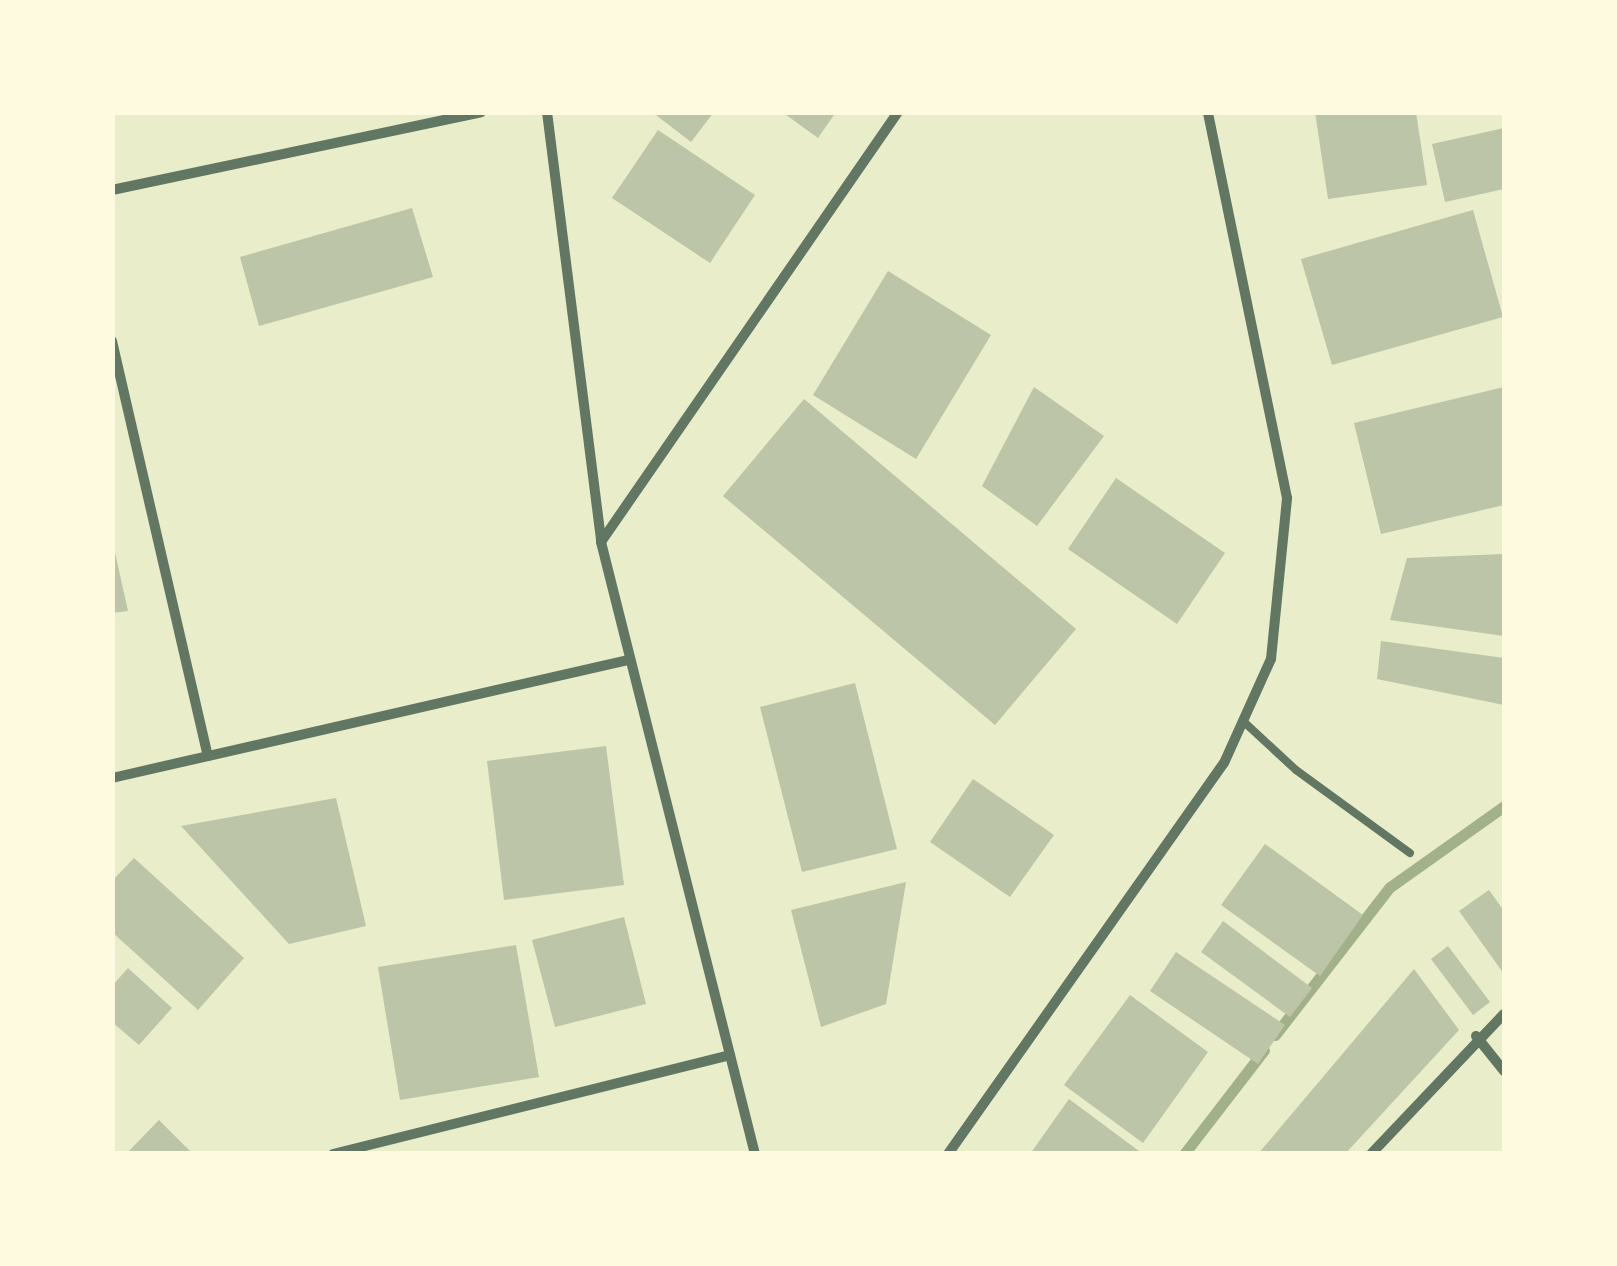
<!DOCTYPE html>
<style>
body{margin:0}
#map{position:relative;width:1617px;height:1266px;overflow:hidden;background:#e9edc9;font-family:Ubuntu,sans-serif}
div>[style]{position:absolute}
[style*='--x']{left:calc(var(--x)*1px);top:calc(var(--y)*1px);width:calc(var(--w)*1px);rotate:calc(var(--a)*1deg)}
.stream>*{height:11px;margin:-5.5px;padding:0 5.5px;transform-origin:5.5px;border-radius:5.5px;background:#a3b18a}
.building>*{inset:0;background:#bcc5a7}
.service>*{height:8px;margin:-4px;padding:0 4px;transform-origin:4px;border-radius:4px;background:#617663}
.minor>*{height:10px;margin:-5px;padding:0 5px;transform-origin:5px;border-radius:5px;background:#617663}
span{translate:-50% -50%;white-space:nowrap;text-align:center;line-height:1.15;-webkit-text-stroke:8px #fefae0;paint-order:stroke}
.frame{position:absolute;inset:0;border:115px solid #fefae0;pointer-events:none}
</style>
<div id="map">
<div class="stream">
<i style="--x:1275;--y:1035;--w:187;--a:-52.2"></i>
<i style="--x:1390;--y:887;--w:140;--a:-35.4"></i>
<i style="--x:1184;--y:1154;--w:131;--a:-52.4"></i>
</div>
<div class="building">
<i style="clip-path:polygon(652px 112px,714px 112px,691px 142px)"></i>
<i style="clip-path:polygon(782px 112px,836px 112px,818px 138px)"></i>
<i style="clip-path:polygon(1315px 112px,1416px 112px,1427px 185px,1328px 199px)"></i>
<i style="clip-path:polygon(1504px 128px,1504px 189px,1445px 202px,1432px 144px)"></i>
<i style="clip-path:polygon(658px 130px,755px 195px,710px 263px,612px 198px)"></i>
<i style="clip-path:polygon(412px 208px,433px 277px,259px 326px,240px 257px)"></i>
<i style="clip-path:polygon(1473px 210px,1503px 317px,1332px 365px,1301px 259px)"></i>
<i style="clip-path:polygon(888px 271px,991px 335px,916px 459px,813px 395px)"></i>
<i style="clip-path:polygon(1034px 387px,1104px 436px,1037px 526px,982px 486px)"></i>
<i style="clip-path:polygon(1504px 387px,1504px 505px,1381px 534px,1354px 423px)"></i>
<i style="clip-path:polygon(804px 399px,1076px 629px,995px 725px,723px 496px)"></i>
<i style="clip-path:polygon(1116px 478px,1225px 553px,1177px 624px,1068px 549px)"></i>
<i style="clip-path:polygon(112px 539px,128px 611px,112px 613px)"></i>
<i style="clip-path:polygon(1504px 554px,1504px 636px,1390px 620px,1407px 558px)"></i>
<i style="clip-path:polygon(1381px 641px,1504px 658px,1504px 705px,1377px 679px)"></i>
<i style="clip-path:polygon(855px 683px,897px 849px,802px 872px,760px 707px)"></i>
<i style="clip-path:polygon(606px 746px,624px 885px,504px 900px,487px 761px)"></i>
<i style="clip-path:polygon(973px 779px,1054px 835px,1010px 897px,930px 842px)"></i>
<i style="clip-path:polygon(336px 798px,366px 926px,289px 944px,181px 826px)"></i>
<i style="clip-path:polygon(1265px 844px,1363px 915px,1320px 976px,1221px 905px)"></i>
<i style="clip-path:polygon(134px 858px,244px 958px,198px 1010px,112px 932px,112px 881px)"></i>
<i style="clip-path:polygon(906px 882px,886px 1004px,821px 1027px,791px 910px)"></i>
<i style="clip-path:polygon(1489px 890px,1504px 911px,1504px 974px,1459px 911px)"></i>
<i style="clip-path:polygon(624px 917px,646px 1004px,555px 1027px,532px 940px)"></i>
<i style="clip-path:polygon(1223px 921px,1312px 988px,1290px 1017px,1201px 952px)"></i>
<i style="clip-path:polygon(516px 945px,539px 1077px,400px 1100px,378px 967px)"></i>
<i style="clip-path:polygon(1448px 946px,1490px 1002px,1473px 1015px,1431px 959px)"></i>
<i style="clip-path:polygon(1176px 952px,1285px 1025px,1258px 1064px,1150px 991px)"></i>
<i style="clip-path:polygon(128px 968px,172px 1008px,139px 1045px,112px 1022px,112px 986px)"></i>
<i style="clip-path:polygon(1414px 969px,1459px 1030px,1345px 1154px,1258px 1154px)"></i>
<i style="clip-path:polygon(1130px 995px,1208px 1052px,1143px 1143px,1064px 1085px)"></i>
<i style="clip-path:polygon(1069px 1099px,1143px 1154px,1030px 1154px)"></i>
<i style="clip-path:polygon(159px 1120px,193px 1154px,126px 1154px)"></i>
</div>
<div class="service">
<i style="--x:1243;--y:721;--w:72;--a:42.8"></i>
<i style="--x:1296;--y:770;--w:141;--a:36.1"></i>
</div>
<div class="minor">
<i style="--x:547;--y:112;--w:433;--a:82.8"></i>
<i style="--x:601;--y:542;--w:631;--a:75.88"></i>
<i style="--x:112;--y:190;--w:377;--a:-11.9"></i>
<i style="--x:112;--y:341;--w:426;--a:77"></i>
<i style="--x:601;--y:542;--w:523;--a:-55.37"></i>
<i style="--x:112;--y:778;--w:529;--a:-12.88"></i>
<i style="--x:1476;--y:1036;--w:45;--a:51.3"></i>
<i style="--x:333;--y:1154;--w:409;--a:-14"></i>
<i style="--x:948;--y:1154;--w:479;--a:-54.8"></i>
<i style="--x:1224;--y:763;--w:114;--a:-65.7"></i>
<i style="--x:1271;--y:659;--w:162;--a:-84.3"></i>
<i style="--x:1287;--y:498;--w:394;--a:-101.6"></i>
<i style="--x:1371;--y:1154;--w:193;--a:-46.5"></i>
</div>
<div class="frame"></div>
</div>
